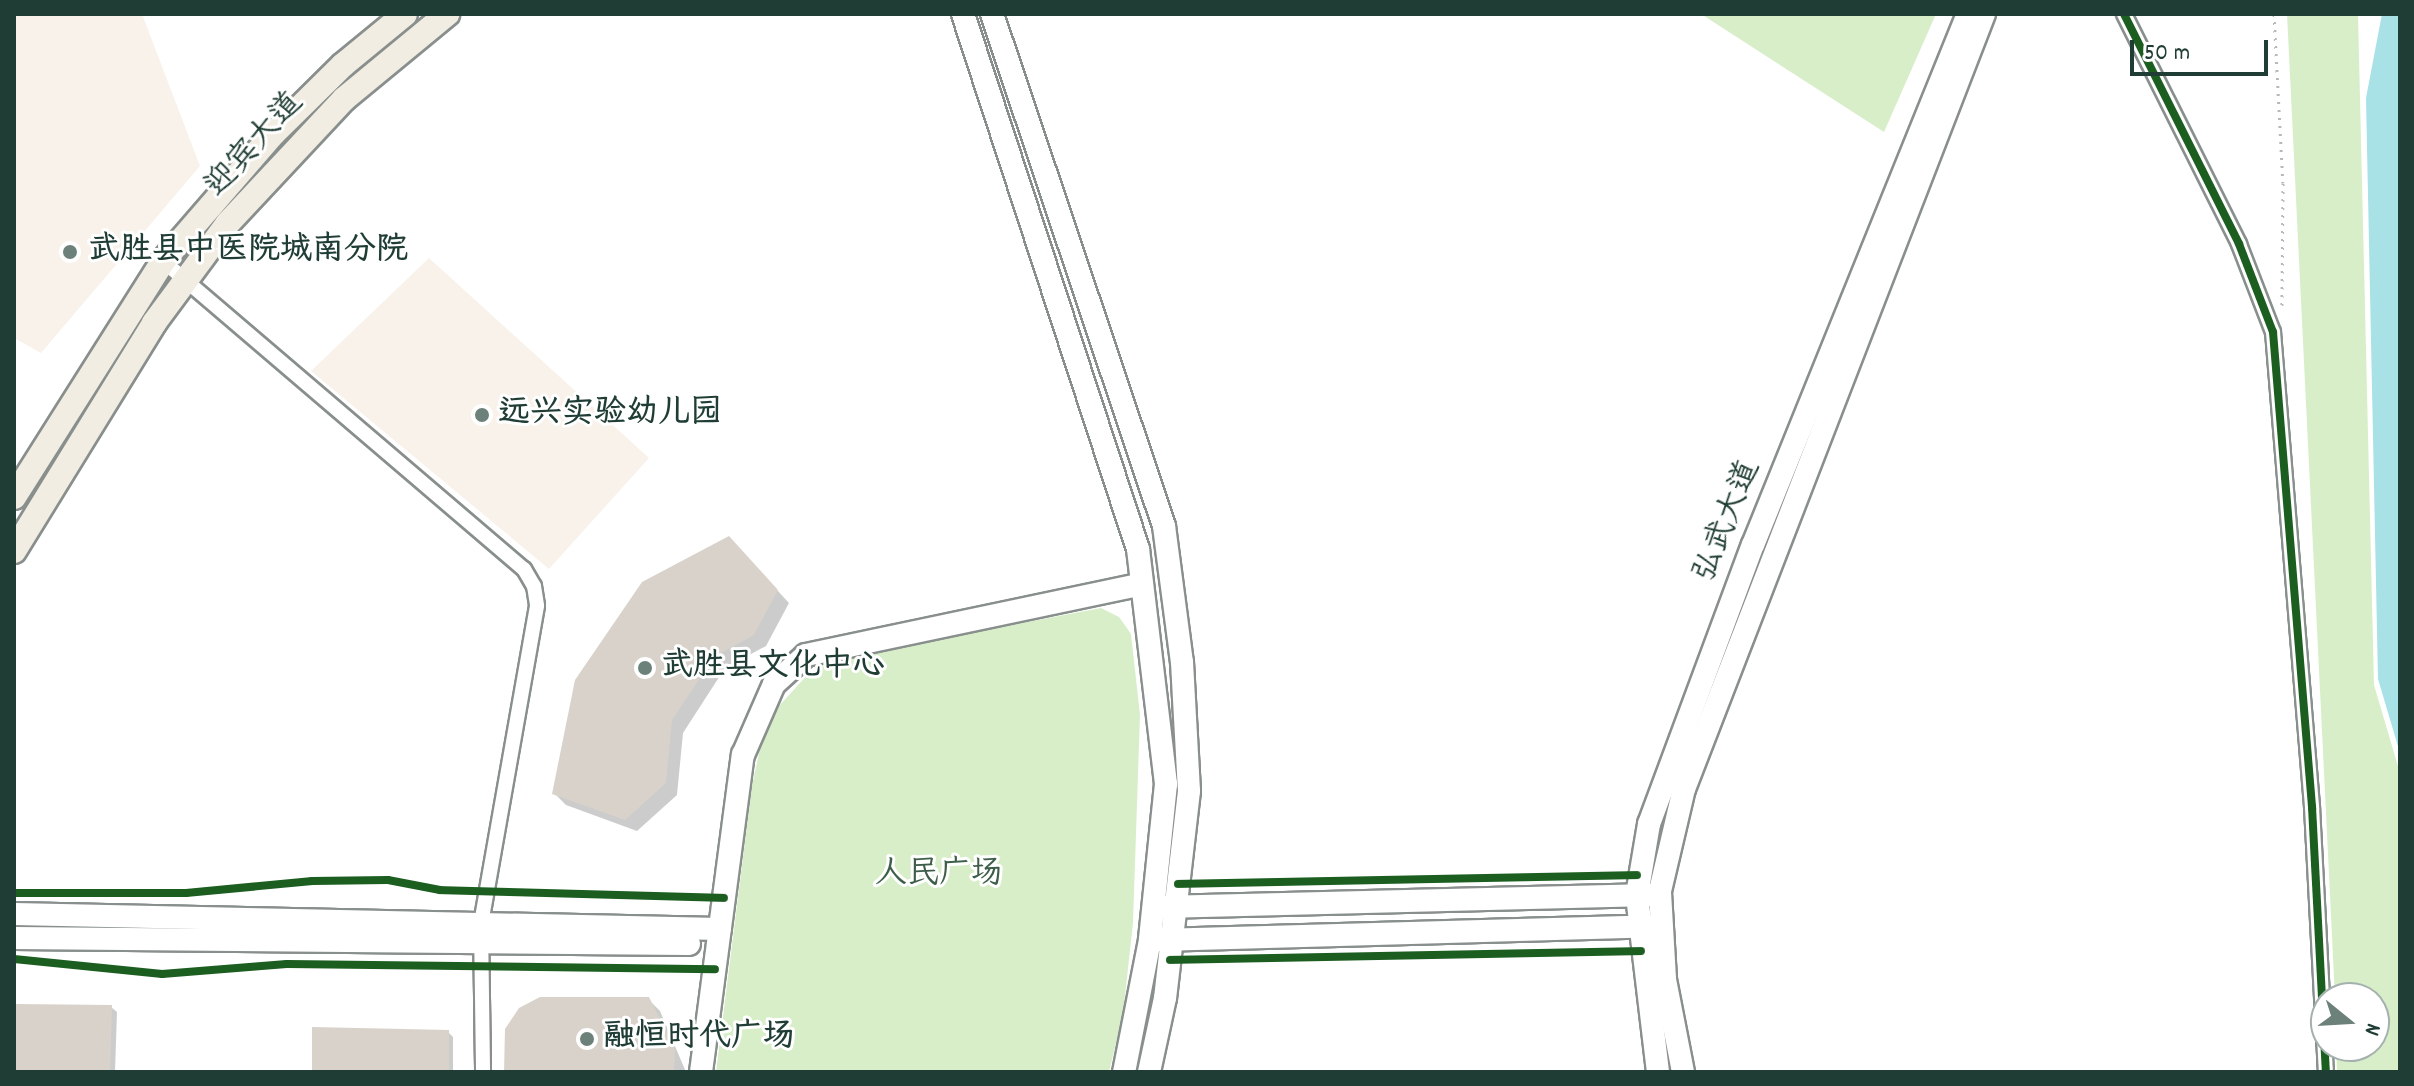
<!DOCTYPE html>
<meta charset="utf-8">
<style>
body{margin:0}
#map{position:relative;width:2414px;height:1086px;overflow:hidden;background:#fff;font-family:Dekko,"LXGW WenKai TC",sans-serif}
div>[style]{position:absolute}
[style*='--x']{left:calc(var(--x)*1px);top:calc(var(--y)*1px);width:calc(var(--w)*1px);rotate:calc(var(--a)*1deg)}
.built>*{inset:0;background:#f8f2eb}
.green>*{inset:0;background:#d8eec9}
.water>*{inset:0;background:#a8e1e6}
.shadow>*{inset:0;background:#0003}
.building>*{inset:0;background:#d8d2ca}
.path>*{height:3px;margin-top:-1.5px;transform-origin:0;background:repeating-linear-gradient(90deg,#b6b9b8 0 2px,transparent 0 8px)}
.roads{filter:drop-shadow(2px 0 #898f8d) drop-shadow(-2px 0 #898f8d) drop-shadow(0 2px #898f8d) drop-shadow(0 -2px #898f8d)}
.street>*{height:14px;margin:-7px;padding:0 7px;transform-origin:7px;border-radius:7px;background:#fff}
.secondary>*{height:22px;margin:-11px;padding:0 11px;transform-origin:11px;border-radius:11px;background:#fff}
.primary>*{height:24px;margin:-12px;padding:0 12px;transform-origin:12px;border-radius:12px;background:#f1ede2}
.cycleway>*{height:8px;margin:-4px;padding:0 4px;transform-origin:4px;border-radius:4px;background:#1b5e20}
.dots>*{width:22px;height:22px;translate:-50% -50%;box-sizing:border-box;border:4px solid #fff;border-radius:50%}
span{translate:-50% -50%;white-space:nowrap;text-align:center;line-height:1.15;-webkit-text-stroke:6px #fff;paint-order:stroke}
.street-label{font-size:32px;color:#1f3d34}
.poi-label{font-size:32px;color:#1f3d34;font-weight:700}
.left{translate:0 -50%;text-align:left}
.park-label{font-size:32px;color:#3e5e49}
.frame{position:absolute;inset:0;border:16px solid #1f3d34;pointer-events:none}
.north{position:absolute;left:2310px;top:982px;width:80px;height:80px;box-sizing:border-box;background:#fff;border:2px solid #a5b1ae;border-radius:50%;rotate:108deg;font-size:22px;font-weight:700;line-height:32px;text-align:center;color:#1f3d34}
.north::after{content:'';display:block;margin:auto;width:28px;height:36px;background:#6d817b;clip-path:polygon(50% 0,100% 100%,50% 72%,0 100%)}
.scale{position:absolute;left:2130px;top:40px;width:138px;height:36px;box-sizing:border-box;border:4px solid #1f3d34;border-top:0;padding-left:10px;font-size:24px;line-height:28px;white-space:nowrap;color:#1f3d34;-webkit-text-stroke:6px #fff;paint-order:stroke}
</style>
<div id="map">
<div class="built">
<i style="clip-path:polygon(14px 14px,142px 14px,200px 166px,41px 353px,14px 338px)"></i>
<i style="clip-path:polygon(429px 258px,649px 458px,549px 569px,311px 371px)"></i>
</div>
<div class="green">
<i style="clip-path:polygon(1701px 14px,1936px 14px,1884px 132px)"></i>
<i style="clip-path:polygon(2287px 14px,2358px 14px,2374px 685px,2400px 773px,2400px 1072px,2337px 1072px,2336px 1046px,2374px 1046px,2374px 998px,2335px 998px)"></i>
<i style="clip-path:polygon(1101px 608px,1119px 617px,1131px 634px,1140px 715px,1133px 923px,1123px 1014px,1109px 1072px,716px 1072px,752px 786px,762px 739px,779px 706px,809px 673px,830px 660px)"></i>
</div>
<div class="water">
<i style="clip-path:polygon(2382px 14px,2400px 14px,2400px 753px,2378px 679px,2366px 98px)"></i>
</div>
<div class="shadow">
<i style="clip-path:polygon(740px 550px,789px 603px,766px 646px,725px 668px,683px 733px,677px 795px,637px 831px,566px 805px,554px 793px)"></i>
<i style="clip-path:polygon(648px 999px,660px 1011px,686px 1072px,505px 1072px)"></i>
<i style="clip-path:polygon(14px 1006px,111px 1007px,117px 1012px,115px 1072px,14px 1072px)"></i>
<i style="clip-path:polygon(448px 1032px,453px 1037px,453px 1072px,314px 1072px)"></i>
</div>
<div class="building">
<i style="clip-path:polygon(729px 536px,778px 590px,754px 635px,714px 657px,672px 720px,666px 783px,625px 820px,552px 794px,575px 680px,642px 582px)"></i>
<i style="clip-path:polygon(540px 997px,649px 997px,675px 1049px,674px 1072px,504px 1072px,505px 1029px,519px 1008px)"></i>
<i style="clip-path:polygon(14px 1004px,112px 1005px,110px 1072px,14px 1072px)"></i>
<i style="clip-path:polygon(312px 1027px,449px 1030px,449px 1072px,312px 1072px)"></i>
</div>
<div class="path">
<i style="--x:2274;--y:14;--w:169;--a:87"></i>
<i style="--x:2283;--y:183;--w:124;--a:90.5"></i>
</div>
<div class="roads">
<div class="street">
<i style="--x:2124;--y:14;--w:257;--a:63.4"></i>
<i style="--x:2239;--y:244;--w:94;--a:68.9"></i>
<i style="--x:2273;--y:332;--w:477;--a:85.3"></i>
<i style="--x:2312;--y:807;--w:265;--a:87"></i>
<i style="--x:163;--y:261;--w:475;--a:40.5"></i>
<i style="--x:524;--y:569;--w:20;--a:60"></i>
<i style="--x:534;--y:586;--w:20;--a:81"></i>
<i style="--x:537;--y:606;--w:324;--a:100"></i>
<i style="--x:481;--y:925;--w:147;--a:89.2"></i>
</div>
<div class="secondary">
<i style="--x:963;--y:14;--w:563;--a:71.89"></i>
<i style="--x:1138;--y:549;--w:237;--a:83.2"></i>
<i style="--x:1166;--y:784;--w:157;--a:95.9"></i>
<i style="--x:1150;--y:940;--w:135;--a:101.1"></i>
<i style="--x:992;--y:14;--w:540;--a:71.43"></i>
<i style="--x:1164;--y:526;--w:137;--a:82.5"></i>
<i style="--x:1182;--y:662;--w:129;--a:86.9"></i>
<i style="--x:1189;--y:791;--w:208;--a:96.6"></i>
<i style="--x:1165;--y:998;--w:76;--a:102.2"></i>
<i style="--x:1161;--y:907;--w:490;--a:-1.4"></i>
<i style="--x:14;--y:914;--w:706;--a:1.22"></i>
<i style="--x:14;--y:938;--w:675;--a:0.51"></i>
<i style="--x:1159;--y:940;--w:494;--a:-1.6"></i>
<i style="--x:701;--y:1072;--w:320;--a:-82.5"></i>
<i style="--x:743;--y:755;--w:77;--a:-66.4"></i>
<i style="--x:774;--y:684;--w:43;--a:-42.2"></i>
<i style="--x:806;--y:655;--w:343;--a:-11.9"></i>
<i style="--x:1658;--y:1072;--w:178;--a:-96.8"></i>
<i style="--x:1637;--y:895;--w:72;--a:-80.4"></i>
<i style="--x:1649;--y:824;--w:298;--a:-69.6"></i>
<i style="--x:1753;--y:545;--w:573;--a:-67.96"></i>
<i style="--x:1683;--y:1072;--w:95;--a:-101"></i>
<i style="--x:1665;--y:979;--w:88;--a:-93.3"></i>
<i style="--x:1660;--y:891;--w:105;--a:-76.8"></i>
<i style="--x:1684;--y:789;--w:831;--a:-68.84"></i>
</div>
<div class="primary">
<i style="--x:14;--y:497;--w:279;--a:-57.7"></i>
<i style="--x:163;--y:261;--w:169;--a:-49.1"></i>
<i style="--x:274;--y:133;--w:97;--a:-44.6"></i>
<i style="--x:343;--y:65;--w:80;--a:-39.4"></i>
<i style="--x:14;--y:551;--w:268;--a:-58.4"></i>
<i style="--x:154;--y:323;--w:124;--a:-53.5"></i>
<i style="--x:228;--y:223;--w:170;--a:-46.9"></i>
<i style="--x:344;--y:99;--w:134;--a:-39.5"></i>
</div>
</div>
<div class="cycleway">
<i style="--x:2124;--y:14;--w:257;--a:63.4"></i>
<i style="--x:2239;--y:244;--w:94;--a:68.9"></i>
<i style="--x:2273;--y:332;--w:477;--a:85.3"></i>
<i style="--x:2312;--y:807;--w:265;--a:87"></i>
<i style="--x:1178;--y:884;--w:459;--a:-1.1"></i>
<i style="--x:14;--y:893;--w:172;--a:0"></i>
<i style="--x:186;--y:893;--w:127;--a:-5.4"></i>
<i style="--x:312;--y:881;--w:76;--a:-0.8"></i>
<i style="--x:388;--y:880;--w:53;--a:10.9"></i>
<i style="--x:440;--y:890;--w:284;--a:1.6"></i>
<i style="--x:14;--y:959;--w:149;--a:5.8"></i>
<i style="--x:162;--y:974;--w:125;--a:-4.6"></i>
<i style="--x:287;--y:964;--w:428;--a:0.7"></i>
<i style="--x:1170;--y:960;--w:471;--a:-1.1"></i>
</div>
<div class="dots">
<i style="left:70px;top:252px;background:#6d817b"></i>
<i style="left:482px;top:415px;background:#6d817b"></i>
<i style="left:645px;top:668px;background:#6d817b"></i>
<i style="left:587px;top:1039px;background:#6d817b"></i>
</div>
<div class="street-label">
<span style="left:256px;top:146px;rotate:-48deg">迎宾大道</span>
<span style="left:1729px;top:522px;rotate:-68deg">弘武大道</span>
</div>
<div class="poi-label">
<span class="left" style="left:88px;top:252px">武胜县中医院城南分院</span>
<span class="left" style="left:498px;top:415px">远兴实验幼儿园</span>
<span class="left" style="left:661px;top:668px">武胜县文化中心</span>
<span class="left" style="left:603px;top:1039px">融恒时代广场</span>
</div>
<div class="park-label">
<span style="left:939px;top:876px">人民广场</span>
</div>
<div class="frame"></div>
<div class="north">N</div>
<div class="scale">50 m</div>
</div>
